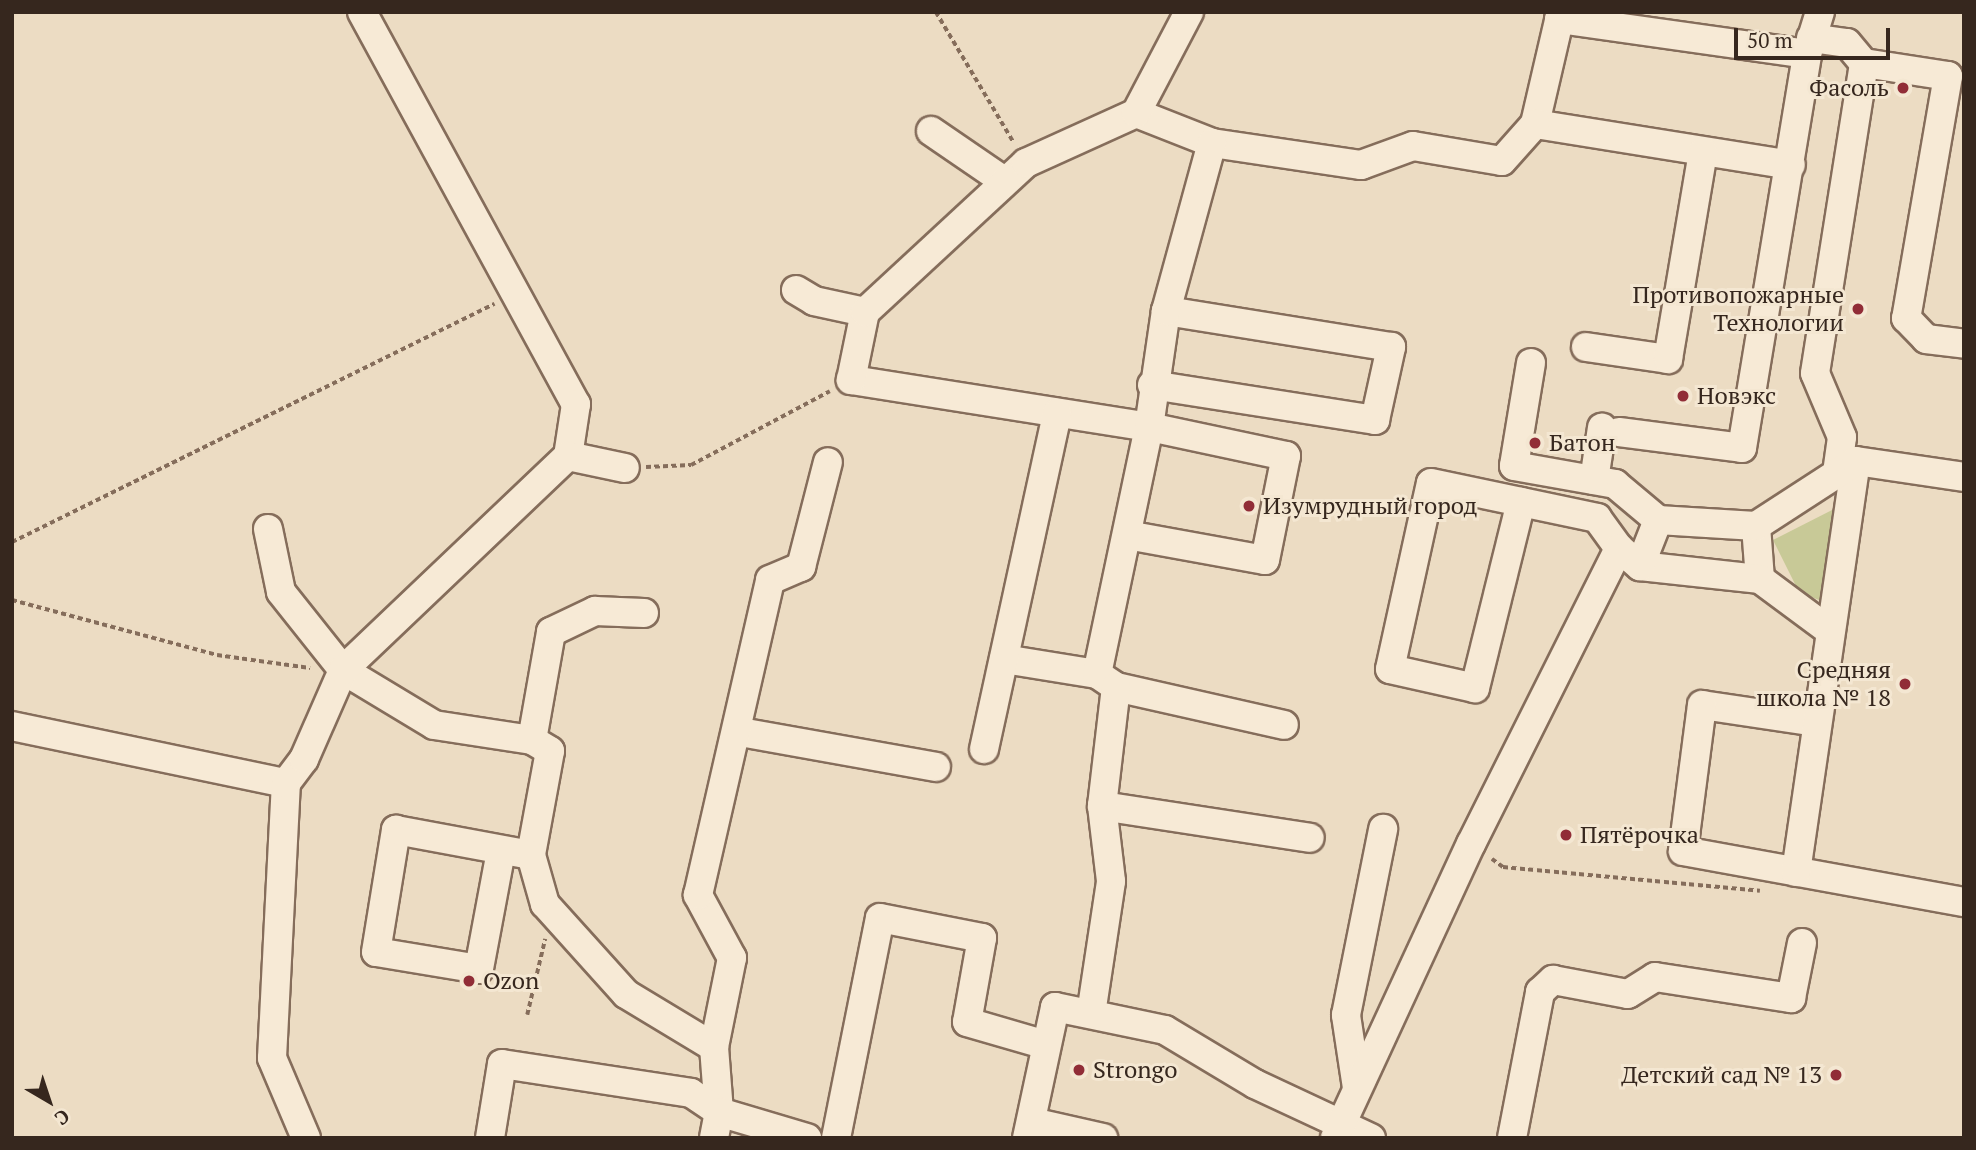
<!DOCTYPE html>
<meta charset="utf-8">
<style>
body{margin:0}
#map{position:relative;width:1976px;height:1150px;overflow:hidden;background:#ecdcc3;font-family:"PT Serif",serif}
div>[style]{position:absolute}
[style*='--x']{left:calc(var(--x)*1px);top:calc(var(--y)*1px);width:calc(var(--w)*1px);rotate:calc(var(--a)*1deg)}
.green>*{inset:0;background:#c8c997}
.path>*{height:3.5px;margin-top:-1.75px;transform-origin:0;background:repeating-linear-gradient(90deg,#856d5b 0 5px,transparent 0 8.5px)}
.roads{filter:drop-shadow(2px 0 #856d5b) drop-shadow(-2px 0 #856d5b) drop-shadow(0 2px #856d5b) drop-shadow(0 -2px #856d5b)}
.minor>*{height:28px;margin:-14px;padding:0 14px;transform-origin:14px;border-radius:14px;background:#f7ead6}
.dots>*{width:19px;height:19px;translate:-50% -50%;box-sizing:border-box;border:4px solid #f4e7d2;border-radius:50%}
span{translate:-50% -50%;white-space:nowrap;text-align:center;line-height:1.15;-webkit-text-stroke:6px #f4e7d2;paint-order:stroke}
.poi-label{font-size:24px;color:#36271e}
.right{translate:-100% -50%;text-align:right}
.left{translate:0 -50%;text-align:left}
.frame{position:absolute;inset:0;border:14px solid #36271e;pointer-events:none}
.north{position:absolute;left:14px;top:1066px;width:70px;height:70px;-webkit-text-stroke:5px #f4e7d2;paint-order:stroke;rotate:141deg;font-size:19px;font-weight:700;line-height:28px;text-align:center;color:#36271e}
.north::after{content:'';display:block;margin:auto;width:24px;height:32px;background:#36271e;clip-path:polygon(50% 0,100% 100%,50% 72%,0 100%)}
.scale{position:absolute;left:1734px;top:28px;width:156px;height:32px;box-sizing:border-box;border:4px solid #36271e;border-top:0;padding-left:9px;font-size:21px;line-height:24px;white-space:nowrap;color:#36271e;-webkit-text-stroke:5px #f4e7d2;paint-order:stroke}
</style>
<div id="map">
<div class="green">
<i style="clip-path:polygon(1836px 508px,1824px 602px,1799px 592px,1773px 540px)"></i>
</div>
<div class="path">
<i style="--x:936;--y:12;--w:152;--a:59.2"></i>
<i style="--x:646;--y:467;--w:45;--a:-2.5"></i>
<i style="--x:691;--y:465;--w:157;--a:-28"></i>
<i style="--x:12;--y:542;--w:538;--a:-26.28"></i>
<i style="--x:12;--y:600;--w:212;--a:15"></i>
<i style="--x:217;--y:655;--w:94;--a:8"></i>
<i style="--x:1492;--y:859;--w:14;--a:36"></i>
<i style="--x:1503;--y:867;--w:258;--a:5.3"></i>
<i style="--x:527;--y:1015;--w:78;--a:-76.7"></i>
</div>
<div class="roads">
<div class="minor">
<i style="--x:362;--y:12;--w:447;--a:61.4"></i>
<i style="--x:576;--y:404;--w:53;--a:98.7"></i>
<i style="--x:1561;--y:12;--w:115;--a:103.1"></i>
<i style="--x:1535;--y:124;--w:259;--a:9.1"></i>
<i style="--x:1559;--y:19;--w:250;--a:8"></i>
<i style="--x:1811;--y:38;--w:36;--a:8"></i>
<i style="--x:1847;--y:43;--w:26;--a:50"></i>
<i style="--x:1864;--y:63;--w:85;--a:8.8"></i>
<i style="--x:1948;--y:76;--w:246;--a:99.8"></i>
<i style="--x:1906;--y:318;--w:29;--a:46"></i>
<i style="--x:1926;--y:339;--w:38;--a:7"></i>
<i style="--x:1136;--y:113;--w:82;--a:21.5"></i>
<i style="--x:1212;--y:143;--w:151;--a:8.4"></i>
<i style="--x:1361;--y:165;--w:55;--a:-20.1"></i>
<i style="--x:1413;--y:146;--w:90;--a:9.6"></i>
<i style="--x:1502;--y:161;--w:50;--a:-48.3"></i>
<i style="--x:931;--y:131;--w:88;--a:34.4"></i>
<i style="--x:796;--y:290;--w:21;--a:31"></i>
<i style="--x:814;--y:301;--w:52;--a:12.2"></i>
<i style="--x:1586;--y:347;--w:83;--a:8.3"></i>
<i style="--x:1668;--y:359;--w:210;--a:-80.4"></i>
<i style="--x:1531;--y:363;--w:104;--a:99.4"></i>
<i style="--x:1514;--y:466;--w:103;--a:10.1"></i>
<i style="--x:1615;--y:484;--w:56;--a:39.9"></i>
<i style="--x:1152;--y:385;--w:226;--a:8.9"></i>
<i style="--x:1375;--y:420;--w:75;--a:-77.6"></i>
<i style="--x:1391;--y:347;--w:228;--a:-170.9"></i>
<i style="--x:1619;--y:432;--w:124;--a:7.4"></i>
<i style="--x:1742;--y:448;--w:399;--a:-80.6"></i>
<i style="--x:1807;--y:54;--w:44;--a:-72.8"></i>
<i style="--x:1847;--y:466;--w:12;--a:145"></i>
<i style="--x:1837;--y:473;--w:36;--a:-82"></i>
<i style="--x:1842;--y:437;--w:69;--a:-112.9"></i>
<i style="--x:1815;--y:373;--w:314;--a:-81"></i>
<i style="--x:1594;--y:480;--w:53;--a:-81.3"></i>
<i style="--x:1521;--y:502;--w:192;--a:103.9"></i>
<i style="--x:1475;--y:688;--w:87;--a:-167.4"></i>
<i style="--x:1390;--y:669;--w:190;--a:-77.6"></i>
<i style="--x:1431;--y:483;--w:170;--a:11.9"></i>
<i style="--x:1597;--y:518;--w:37;--a:54"></i>
<i style="--x:1756;--y:526;--w:53;--a:85.7"></i>
<i style="--x:1760;--y:579;--w:87;--a:36.6"></i>
<i style="--x:268;--y:529;--w:64;--a:78.3"></i>
<i style="--x:281;--y:592;--w:100;--a:51.5"></i>
<i style="--x:343;--y:670;--w:106;--a:31.1"></i>
<i style="--x:434;--y:725;--w:99;--a:8.7"></i>
<i style="--x:532;--y:740;--w:21;--a:31"></i>
<i style="--x:550;--y:751;--w:106;--a:100.4"></i>
<i style="--x:531;--y:855;--w:51;--a:74.1"></i>
<i style="--x:545;--y:904;--w:121;--a:48"></i>
<i style="--x:626;--y:994;--w:103;--a:31.1"></i>
<i style="--x:714;--y:1047;--w:65;--a:85.6"></i>
<i style="--x:719;--y:1112;--w:26;--a:101"></i>
<i style="--x:1127;--y:535;--w:140;--a:10.3"></i>
<i style="--x:1265;--y:560;--w:106;--a:-78.6"></i>
<i style="--x:1286;--y:456;--w:140;--a:-168"></i>
<i style="--x:1149;--y:427;--w:302;--a:-171"></i>
<i style="--x:851;--y:380;--w:69;--a:-78.4"></i>
<i style="--x:865;--y:312;--w:219;--a:-42.8"></i>
<i style="--x:1026;--y:163;--w:121;--a:-24.4"></i>
<i style="--x:1136;--y:113;--w:114;--a:-62.3"></i>
<i style="--x:1640;--y:566;--w:121;--a:6.2"></i>
<i style="--x:1004;--y:659;--w:94;--a:9.2"></i>
<i style="--x:1097;--y:674;--w:23;--a:34"></i>
<i style="--x:1116;--y:687;--w:172;--a:12.7"></i>
<i style="--x:1097;--y:674;--w:252;--a:-78.1"></i>
<i style="--x:1149;--y:427;--w:117;--a:-81.7"></i>
<i style="--x:1166;--y:311;--w:174;--a:-74.7"></i>
<i style="--x:1817;--y:722;--w:116;--a:-171.6"></i>
<i style="--x:1702;--y:705;--w:147;--a:97.4"></i>
<i style="--x:1683;--y:851;--w:286;--a:10.3"></i>
<i style="--x:12;--y:726;--w:280;--a:11.8"></i>
<i style="--x:740;--y:732;--w:199;--a:10.1"></i>
<i style="--x:532;--y:740;--w:110;--a:-80"></i>
<i style="--x:551;--y:632;--w:49;--a:-25.5"></i>
<i style="--x:595;--y:611;--w:49;--a:2.3"></i>
<i style="--x:984;--y:749;--w:344;--a:-77.7"></i>
<i style="--x:1102;--y:806;--w:210;--a:8.7"></i>
<i style="--x:501;--y:851;--w:120;--a:100.6"></i>
<i style="--x:479;--y:969;--w:104;--a:-170.6"></i>
<i style="--x:376;--y:952;--w:124;--a:-80.7"></i>
<i style="--x:396;--y:830;--w:137;--a:10.5"></i>
<i style="--x:1796;--y:872;--w:415;--a:-81.7"></i>
<i style="--x:1091;--y:1014;--w:134;--a:-81.4"></i>
<i style="--x:1111;--y:881;--w:76;--a:-96.8"></i>
<i style="--x:1102;--y:806;--w:120;--a:-83.3"></i>
<i style="--x:714;--y:1047;--w:91;--a:-78.6"></i>
<i style="--x:732;--y:958;--w:72;--a:-118.4"></i>
<i style="--x:698;--y:895;--w:323;--a:-77.1"></i>
<i style="--x:770;--y:580;--w:34;--a:-23"></i>
<i style="--x:801;--y:567;--w:108;--a:-75.6"></i>
<i style="--x:1357;--y:1088;--w:74;--a:-98.6"></i>
<i style="--x:1346;--y:1015;--w:190;--a:-78.7"></i>
<i style="--x:1032;--y:1122;--w:73;--a:12.7"></i>
<i style="--x:306;--y:1138;--w:87;--a:-113"></i>
<i style="--x:272;--y:1058;--w:275;--a:-87.1"></i>
<i style="--x:286;--y:783;--w:30;--a:-53"></i>
<i style="--x:304;--y:759;--w:97;--a:-66.3"></i>
<i style="--x:343;--y:670;--w:311;--a:-43.6"></i>
<i style="--x:568;--y:456;--w:58;--a:11.9"></i>
<i style="--x:490;--y:1138;--w:75;--a:-80.8"></i>
<i style="--x:502;--y:1064;--w:191;--a:8.7"></i>
<i style="--x:691;--y:1093;--w:34;--a:34"></i>
<i style="--x:719;--y:1112;--w:92;--a:16.5"></i>
<i style="--x:836;--y:1138;--w:224;--a:-78.7"></i>
<i style="--x:880;--y:918;--w:104;--a:11.1"></i>
<i style="--x:982;--y:938;--w:85;--a:100.1"></i>
<i style="--x:967;--y:1022;--w:82;--a:16.2"></i>
<i style="--x:1027;--y:1138;--w:134;--a:-77.9"></i>
<i style="--x:1055;--y:1007;--w:112;--a:11.8"></i>
<i style="--x:1165;--y:1030;--w:105;--a:31"></i>
<i style="--x:1255;--y:1084;--w:128;--a:25"></i>
<i style="--x:1335;--y:1138;--w:324;--a:-65.2"></i>
<i style="--x:1471;--y:844;--w:331;--a:-63.4"></i>
<i style="--x:1619;--y:548;--w:28;--a:41"></i>
<i style="--x:1640;--y:566;--w:49;--a:-68.6"></i>
<i style="--x:1658;--y:520;--w:98;--a:3.5"></i>
<i style="--x:1756;--y:526;--w:119;--a:-33"></i>
<i style="--x:1856;--y:461;--w:109;--a:8.4"></i>
<i style="--x:1512;--y:1138;--w:149;--a:-79.1"></i>
<i style="--x:1540;--y:992;--w:18;--a:-43"></i>
<i style="--x:1553;--y:980;--w:76;--a:10.6"></i>
<i style="--x:1628;--y:994;--w:32;--a:-32"></i>
<i style="--x:1655;--y:977;--w:138;--a:8.8"></i>
<i style="--x:1791;--y:998;--w:56;--a:-78.7"></i>
</div>
</div>
<div class="dots">
<i style="left:1903px;top:88px;background:#912d37"></i>
<i style="left:1858px;top:309px;background:#912d37"></i>
<i style="left:1683px;top:396px;background:#912d37"></i>
<i style="left:1535px;top:443px;background:#912d37"></i>
<i style="left:1249px;top:506px;background:#912d37"></i>
<i style="left:1905px;top:684px;background:#912d37"></i>
<i style="left:1566px;top:835px;background:#912d37"></i>
<i style="left:469px;top:981px;background:#912d37"></i>
<i style="left:1079px;top:1070px;background:#912d37"></i>
<i style="left:1836px;top:1075px;background:#912d37"></i>
</div>
<div class="poi-label">
<span class="right" style="left:1889px;top:88px">Фасоль</span>
<span class="right" style="left:1844px;top:309px">Противопожарные<br>Технологии</span>
<span class="left" style="left:1697px;top:396px">Новэкс</span>
<span class="left" style="left:1549px;top:443px">Батон</span>
<span class="left" style="left:1263px;top:506px">Изумрудный город</span>
<span class="right" style="left:1891px;top:684px">Средняя<br>школа № 18</span>
<span class="left" style="left:1580px;top:835px">Пятёрочка</span>
<span class="left" style="left:483px;top:981px">Ozon</span>
<span class="left" style="left:1093px;top:1070px">Strongo</span>
<span class="right" style="left:1822px;top:1075px">Детский сад № 13</span>
</div>
<div class="frame"></div>
<div class="north">С</div>
<div class="scale">50 m</div>
</div>
